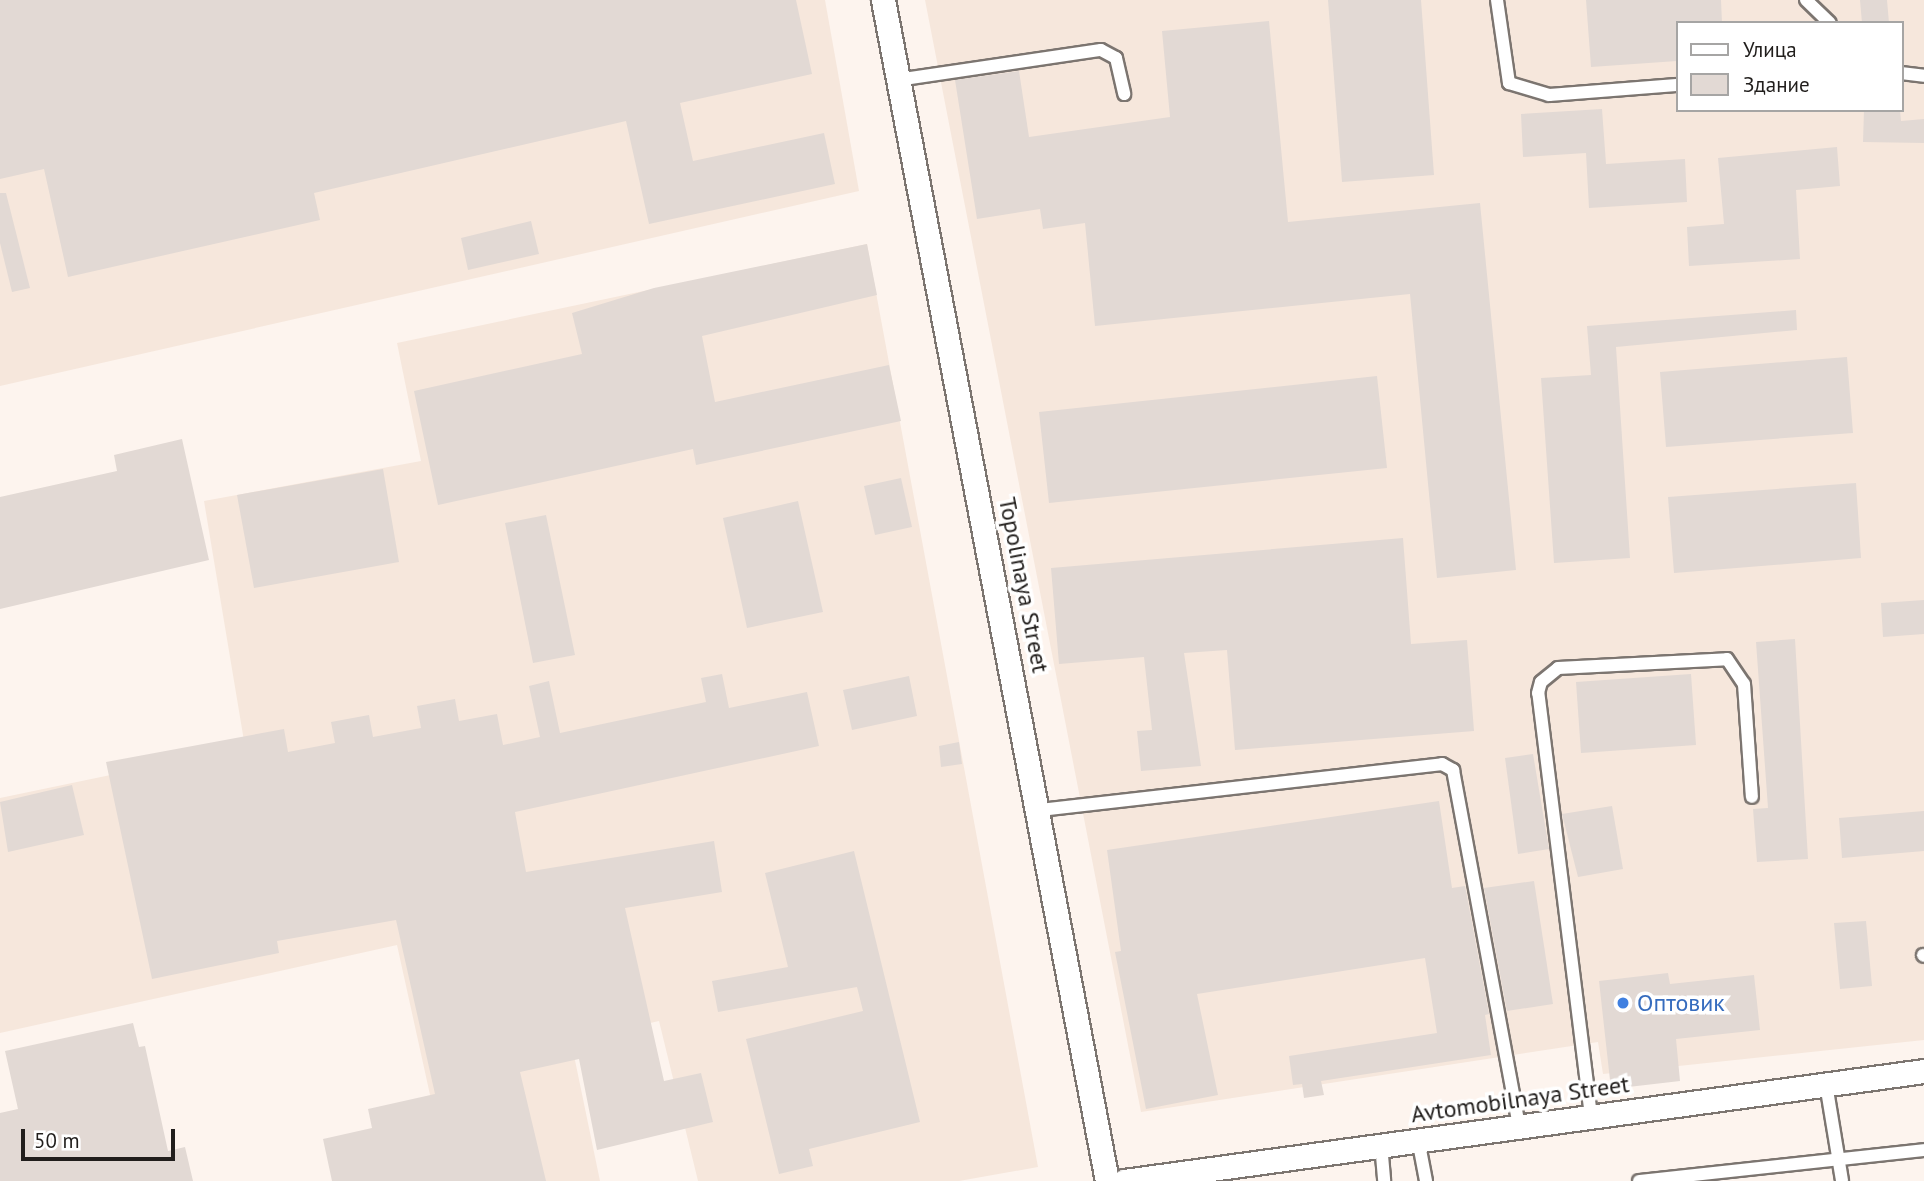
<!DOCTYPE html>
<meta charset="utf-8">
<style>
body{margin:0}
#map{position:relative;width:1924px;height:1181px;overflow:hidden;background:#fdf4ee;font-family:"PT Sans",sans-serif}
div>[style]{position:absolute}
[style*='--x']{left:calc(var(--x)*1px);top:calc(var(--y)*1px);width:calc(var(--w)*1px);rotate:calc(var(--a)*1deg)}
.built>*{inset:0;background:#f6e7dc}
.building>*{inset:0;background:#e2d9d4}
.roads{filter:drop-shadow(2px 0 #7c7570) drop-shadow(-2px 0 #7c7570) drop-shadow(0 2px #7c7570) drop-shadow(0 -2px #7c7570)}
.lane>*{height:12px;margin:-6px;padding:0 6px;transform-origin:6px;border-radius:6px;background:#fff}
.street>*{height:23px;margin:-11.5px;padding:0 11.5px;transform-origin:11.5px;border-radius:11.5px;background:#fff}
.dots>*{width:19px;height:19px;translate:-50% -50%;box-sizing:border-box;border:4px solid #fff;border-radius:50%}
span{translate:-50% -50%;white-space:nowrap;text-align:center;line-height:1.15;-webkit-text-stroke:7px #fff;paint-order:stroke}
.street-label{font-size:24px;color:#211e1c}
.shop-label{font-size:24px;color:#366cbe}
.left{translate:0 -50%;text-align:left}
.legend{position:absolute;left:1676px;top:21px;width:228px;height:91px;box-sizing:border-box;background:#fff;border:2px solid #a6a5a4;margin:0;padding:9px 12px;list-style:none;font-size:21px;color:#211e1c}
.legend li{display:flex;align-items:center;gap:14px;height:35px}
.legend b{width:35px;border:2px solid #a6a5a4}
.scale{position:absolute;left:21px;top:1129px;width:154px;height:32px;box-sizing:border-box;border:4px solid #211e1c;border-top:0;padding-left:9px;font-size:21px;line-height:24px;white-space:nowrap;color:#211e1c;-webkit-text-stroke:5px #fff;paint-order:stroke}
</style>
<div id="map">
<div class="built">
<i style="clip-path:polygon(0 0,825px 0,859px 191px,0 386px)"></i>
<i style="clip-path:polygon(evenodd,925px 0,1924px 0,1924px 1040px,1603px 1074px,1598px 1042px,1141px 1112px,925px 0,1677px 23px,1901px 23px,1901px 110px,1677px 110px,1677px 23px)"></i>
<i style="clip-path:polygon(867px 244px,1038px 1167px,959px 1181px,698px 1181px,659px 1021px,571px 1041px,600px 1181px,449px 1181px,397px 945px,0 1033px,0 798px,245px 747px,204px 501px,421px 461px,397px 343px)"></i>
</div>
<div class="building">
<i style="clip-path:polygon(0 0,796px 0,812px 74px,680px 103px,693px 161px,824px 133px,835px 184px,649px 224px,626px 121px,314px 193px,320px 220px,68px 277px,44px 169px,0 179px)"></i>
<i style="clip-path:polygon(1328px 0,1421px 0,1434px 175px,1342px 182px)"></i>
<i style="clip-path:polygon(1586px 0,1721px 0,1722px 23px,1677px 23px,1677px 61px,1591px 67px)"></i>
<i style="clip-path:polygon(1860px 0,1887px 0,1889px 23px,1862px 23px)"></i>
<i style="clip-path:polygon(1269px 21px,1288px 222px,1480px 203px,1516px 570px,1437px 578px,1410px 294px,1095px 326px,1085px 223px,1043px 229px,1040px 209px,977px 219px,955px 80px,1019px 71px,1029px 137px,1170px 117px,1162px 31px)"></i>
<i style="clip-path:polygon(1602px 109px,1606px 164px,1685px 159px,1687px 202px,1589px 208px,1586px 153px,1523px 157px,1521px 114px)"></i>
<i style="clip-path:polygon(1864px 110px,1900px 110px,1901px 121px,1924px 119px,1924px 143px,1863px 142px)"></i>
<i style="clip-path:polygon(1837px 147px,1840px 186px,1796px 190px,1800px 259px,1689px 266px,1687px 227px,1724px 224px,1718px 158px)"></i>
<i style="clip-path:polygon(0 193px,6px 193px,30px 288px,12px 292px,0 243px)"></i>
<i style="clip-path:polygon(531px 221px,539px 254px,468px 270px,461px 238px)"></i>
<i style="clip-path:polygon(867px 244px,877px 295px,702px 336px,715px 402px,889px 365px,901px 421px,696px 465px,693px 449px,438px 505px,414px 391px,582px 354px,572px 313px,654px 288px)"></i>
<i style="clip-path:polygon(1796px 310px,1797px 330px,1616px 347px,1630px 558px,1554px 563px,1541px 378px,1591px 375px,1587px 326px)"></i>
<i style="clip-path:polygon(1847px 357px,1853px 433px,1666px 447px,1660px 372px)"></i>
<i style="clip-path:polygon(1377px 376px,1387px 468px,1049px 503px,1039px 412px)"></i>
<i style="clip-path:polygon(182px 439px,209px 560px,0 609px,0 497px,117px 471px,114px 455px)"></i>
<i style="clip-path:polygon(383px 469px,399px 562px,254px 588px,237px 495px)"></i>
<i style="clip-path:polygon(901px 478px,912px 527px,875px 535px,864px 486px)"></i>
<i style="clip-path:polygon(1856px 483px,1861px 558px,1674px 573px,1668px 497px)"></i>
<i style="clip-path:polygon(798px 501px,823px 612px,747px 628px,723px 518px)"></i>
<i style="clip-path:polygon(546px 515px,575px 655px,533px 663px,505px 523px)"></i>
<i style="clip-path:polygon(1403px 538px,1411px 644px,1467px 640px,1474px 731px,1235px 750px,1227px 650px,1184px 653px,1201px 766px,1141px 771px,1137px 731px,1152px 730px,1144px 657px,1059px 664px,1051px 568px)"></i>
<i style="clip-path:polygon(1924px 600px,1924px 634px,1883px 637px,1881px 603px)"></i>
<i style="clip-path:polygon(1795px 639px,1808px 859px,1757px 862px,1753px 809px,1768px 808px,1756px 642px)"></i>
<i style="clip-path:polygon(722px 674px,729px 708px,807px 692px,819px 746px,515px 812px,526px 872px,714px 841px,722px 892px,625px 908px,664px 1081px,701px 1073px,713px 1122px,597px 1150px,579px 1059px,520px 1072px,546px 1181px,332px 1181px,323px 1139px,372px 1128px,368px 1109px,435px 1094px,396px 920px,277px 941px,279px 953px,152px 979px,106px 762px,284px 729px,288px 752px,335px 743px,331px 722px,369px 715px,373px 737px,421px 728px,417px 706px,455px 699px,459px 721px,497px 714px,503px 745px,540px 737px,529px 686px,549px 681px,560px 733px,706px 702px,701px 678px)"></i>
<i style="clip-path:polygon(1691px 674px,1696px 745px,1581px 753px,1576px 682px)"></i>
<i style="clip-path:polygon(909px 676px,917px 716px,852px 730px,843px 690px)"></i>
<i style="clip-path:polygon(959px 742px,962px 764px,941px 767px,939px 746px)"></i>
<i style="clip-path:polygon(1533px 754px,1549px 849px,1518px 854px,1505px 758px)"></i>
<i style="clip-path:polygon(72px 785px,84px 835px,8px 852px,0 802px)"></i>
<i style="clip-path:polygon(1439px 801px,1452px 888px,1465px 886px,1466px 891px,1489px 1014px,1485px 1015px,1491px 1055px,1321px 1081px,1324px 1095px,1304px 1098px,1302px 1084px,1293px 1085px,1289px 1056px,1437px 1033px,1425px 958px,1197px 994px,1218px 1095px,1146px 1109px,1115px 952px,1121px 951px,1107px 850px)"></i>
<i style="clip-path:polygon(1612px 806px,1623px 869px,1578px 877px,1562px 814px)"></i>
<i style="clip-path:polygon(1924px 811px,1924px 851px,1842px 858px,1839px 818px)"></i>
<i style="clip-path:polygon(854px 851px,920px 1122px,809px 1149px,813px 1166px,779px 1174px,746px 1039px,863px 1011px,857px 987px,718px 1012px,712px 981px,788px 967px,765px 873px)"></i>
<i style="clip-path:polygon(1534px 881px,1553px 1004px,1507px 1011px,1484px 888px)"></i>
<i style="clip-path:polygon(1866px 921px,1872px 986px,1840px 989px,1834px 923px)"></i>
<i style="clip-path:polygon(1668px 973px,1670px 984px,1754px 975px,1760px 1030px,1676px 1039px,1680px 1081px,1611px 1089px,1599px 981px)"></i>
<i style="clip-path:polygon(133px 1023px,139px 1047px,145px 1046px,168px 1151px,185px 1147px,193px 1181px,0 1181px,0 1113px,18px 1109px,5px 1051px)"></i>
</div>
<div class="roads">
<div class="lane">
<i style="--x:1497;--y:0;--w:84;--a:81.8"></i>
<i style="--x:1509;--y:83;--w:42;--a:16.7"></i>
<i style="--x:1549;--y:95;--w:128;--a:-4.5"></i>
<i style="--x:1806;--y:0;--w:33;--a:44"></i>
<i style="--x:1901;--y:73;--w:23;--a:7"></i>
<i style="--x:897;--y:80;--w:206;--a:-8.4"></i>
<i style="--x:1101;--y:50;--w:17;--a:28"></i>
<i style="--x:1116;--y:58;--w:37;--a:77"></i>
<i style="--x:1040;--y:810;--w:405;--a:-6.5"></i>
<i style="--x:1442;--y:764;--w:13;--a:29"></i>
<i style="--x:1453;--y:770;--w:362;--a:79.5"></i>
<i style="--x:1923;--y:955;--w:1;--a:45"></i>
<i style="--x:1826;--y:1084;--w:98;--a:80.6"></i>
<i style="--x:1591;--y:1116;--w:426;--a:-97.1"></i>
<i style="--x:1538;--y:693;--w:11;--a:-75"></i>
<i style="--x:1541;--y:682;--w:22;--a:-39"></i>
<i style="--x:1558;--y:668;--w:169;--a:-3"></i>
<i style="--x:1727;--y:659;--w:30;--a:56"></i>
<i style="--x:1744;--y:684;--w:113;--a:86"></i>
<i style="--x:1418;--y:1139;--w:43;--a:79.2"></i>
<i style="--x:1381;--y:1144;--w:37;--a:85"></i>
<i style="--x:1639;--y:1181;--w:287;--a:-6.2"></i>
</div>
<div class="street">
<i style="--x:883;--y:0;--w:1202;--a:79.26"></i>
<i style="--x:1124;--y:1181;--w:808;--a:-7.83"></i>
</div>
</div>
<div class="dots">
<i style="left:1623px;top:1003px;background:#3f7fe0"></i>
</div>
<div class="street-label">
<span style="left:1024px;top:585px;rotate:79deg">Topolinaya Street</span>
<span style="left:1520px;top:1099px;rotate:-8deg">Avtomobilnaya Street</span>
</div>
<div class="shop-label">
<span class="left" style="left:1637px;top:1003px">Оптовик</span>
</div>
<ul class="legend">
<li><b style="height:9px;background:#fff"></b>Улица</li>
<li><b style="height:19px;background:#e2d9d4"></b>Здание</li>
</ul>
<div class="scale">50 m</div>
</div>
